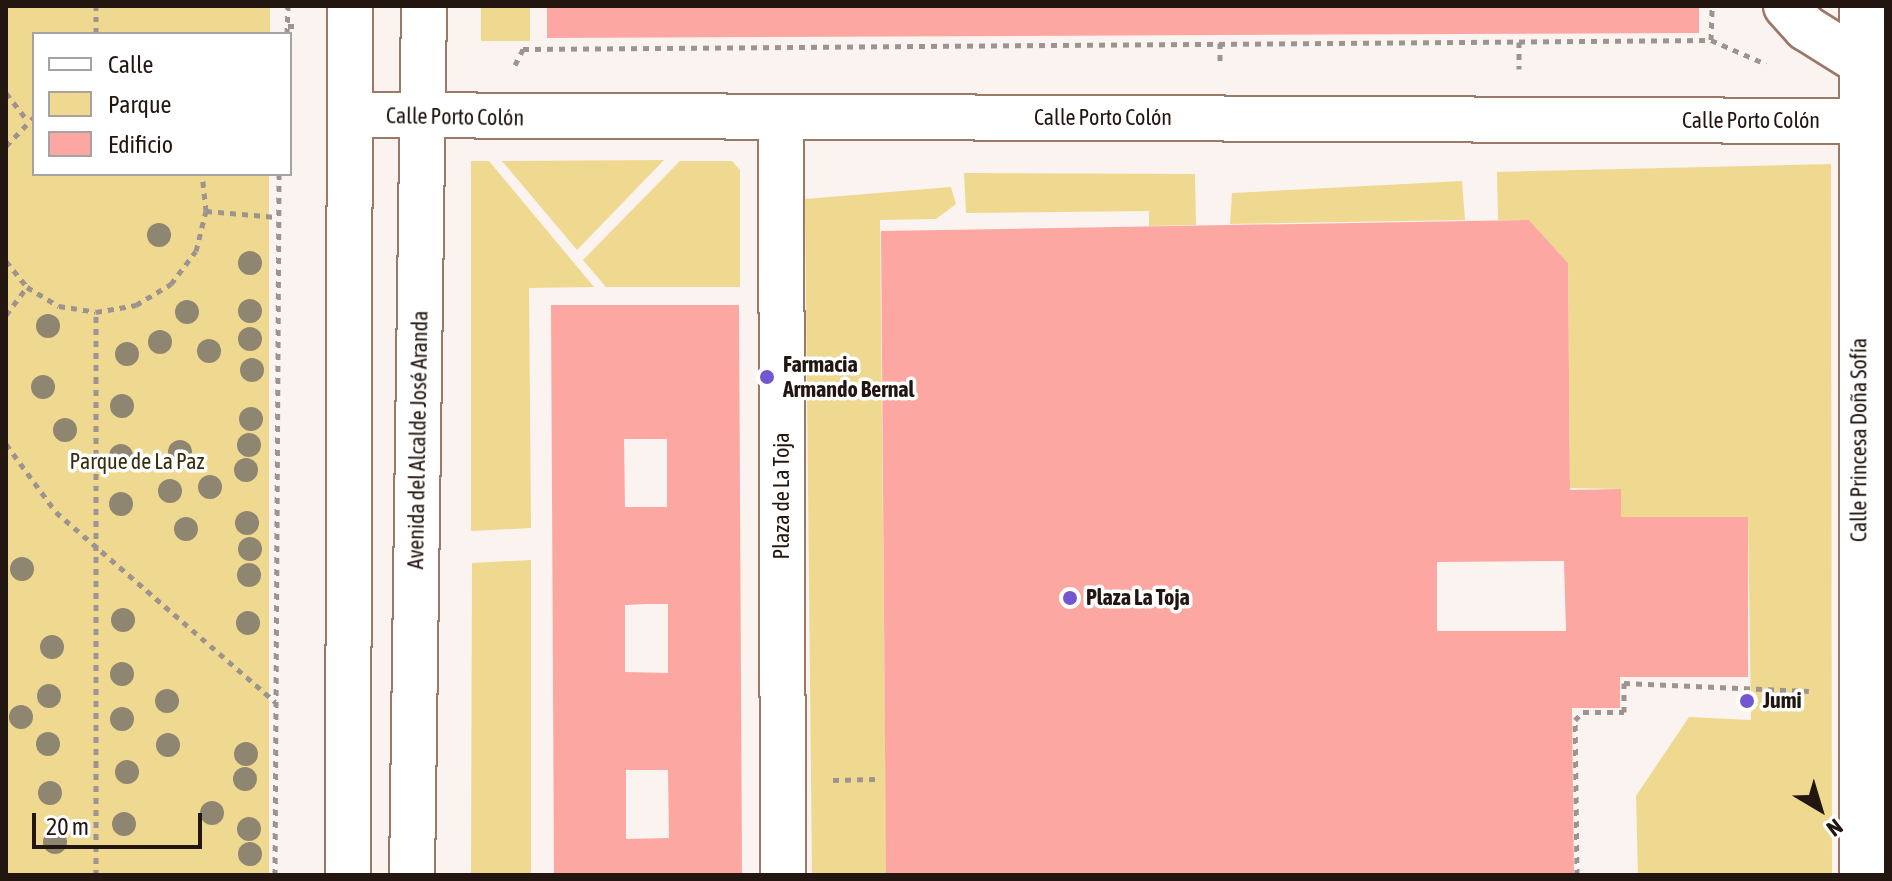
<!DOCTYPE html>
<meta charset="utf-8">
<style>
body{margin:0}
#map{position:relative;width:1892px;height:881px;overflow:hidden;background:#fbf3ef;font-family:"Asap Condensed",sans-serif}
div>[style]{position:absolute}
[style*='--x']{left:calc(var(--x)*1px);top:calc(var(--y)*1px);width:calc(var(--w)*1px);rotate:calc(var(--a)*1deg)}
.green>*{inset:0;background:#efd990}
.building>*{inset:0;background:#fca7a2}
.path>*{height:5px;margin-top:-2.5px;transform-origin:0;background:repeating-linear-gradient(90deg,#9e948f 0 6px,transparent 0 12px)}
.roads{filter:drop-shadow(2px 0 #9b7969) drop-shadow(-2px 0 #9b7969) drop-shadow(0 2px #9b7969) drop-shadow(0 -2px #9b7969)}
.street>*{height:44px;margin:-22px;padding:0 22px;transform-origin:22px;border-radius:22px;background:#fff}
.trees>*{width:24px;height:24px;margin:-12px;border-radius:50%;background:#8f8671}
.dots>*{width:22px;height:22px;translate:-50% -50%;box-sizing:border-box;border:4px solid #fff;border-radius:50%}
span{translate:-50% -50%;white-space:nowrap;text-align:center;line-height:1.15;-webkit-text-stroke:7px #fff;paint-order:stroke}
.street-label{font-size:22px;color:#231610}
.poi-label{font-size:22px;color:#231610;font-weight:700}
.left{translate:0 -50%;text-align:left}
.park-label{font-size:22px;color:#372d0a}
.frame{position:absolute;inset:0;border:8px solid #231610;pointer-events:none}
.legend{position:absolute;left:32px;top:32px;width:260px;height:144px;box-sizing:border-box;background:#fff;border:2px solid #a7a29f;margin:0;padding:10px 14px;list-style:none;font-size:24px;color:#231610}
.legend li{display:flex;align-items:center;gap:16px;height:40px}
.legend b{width:40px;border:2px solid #a7a29f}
.north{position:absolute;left:1780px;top:769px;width:80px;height:80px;-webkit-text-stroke:6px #fff;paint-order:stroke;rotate:142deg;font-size:22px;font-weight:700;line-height:32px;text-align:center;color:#231610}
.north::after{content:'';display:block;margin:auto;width:28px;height:36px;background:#231610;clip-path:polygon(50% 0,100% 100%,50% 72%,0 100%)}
.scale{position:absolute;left:32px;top:813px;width:170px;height:36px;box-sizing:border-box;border:4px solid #231610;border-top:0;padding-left:10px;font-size:24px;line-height:28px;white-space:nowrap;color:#231610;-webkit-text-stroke:6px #fff;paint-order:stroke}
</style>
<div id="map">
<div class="green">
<i style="clip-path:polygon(6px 6px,270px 6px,270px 34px,34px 34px,34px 174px,269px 174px,269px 875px,6px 875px)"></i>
<i style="clip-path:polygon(481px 6px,530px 6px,530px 41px,481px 41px)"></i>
<i style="clip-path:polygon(664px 160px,577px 250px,502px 161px)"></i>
<i style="clip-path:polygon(471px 161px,489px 161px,594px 287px,529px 288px,531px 528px,471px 531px)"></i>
<i style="clip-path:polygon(680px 161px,732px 161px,740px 170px,740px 287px,606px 287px,583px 260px)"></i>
<i style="clip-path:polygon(1831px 164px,1832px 875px,1638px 875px,1636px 796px,1689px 717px,1751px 720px,1748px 517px,1621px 517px,1621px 489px,1570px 488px,1568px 263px,1529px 220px,1498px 220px,1497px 172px)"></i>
<i style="clip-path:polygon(964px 173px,1195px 174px,1196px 225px,1149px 226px,1149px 211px,966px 213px)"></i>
<i style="clip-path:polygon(1462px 181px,1465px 220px,1230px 224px,1232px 193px)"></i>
<i style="clip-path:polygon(951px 187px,956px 204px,936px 219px,880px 220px,886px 833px,1020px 875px,812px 875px,805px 199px)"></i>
<i style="clip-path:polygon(531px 560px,531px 875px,471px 875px,472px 563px)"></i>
</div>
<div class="building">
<i style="clip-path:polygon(547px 6px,1699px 6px,1699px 33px,547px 38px)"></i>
<i style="clip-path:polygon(evenodd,1529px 220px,1568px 263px,1570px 490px,1621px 489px,1621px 517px,1748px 517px,1748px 677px,1620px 677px,1620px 708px,1572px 708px,1574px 875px,886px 875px,881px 231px,1529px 220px,1564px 561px,1566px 631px,1437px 631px,1437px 562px,1564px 561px)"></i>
<i style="clip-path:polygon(evenodd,551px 305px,739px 305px,742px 875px,554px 875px,551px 305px,624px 439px,667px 439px,667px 507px,625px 507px,624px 439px,551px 305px,646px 604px,668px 604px,668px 673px,625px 672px,625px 605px,646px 604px,551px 305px,626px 770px,668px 770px,669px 838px,626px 839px,626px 770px)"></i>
</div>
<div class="path">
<i style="--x:288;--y:26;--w:12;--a:0"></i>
<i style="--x:96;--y:34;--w:28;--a:-90"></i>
<i style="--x:287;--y:34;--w:28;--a:-88"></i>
<i style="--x:1711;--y:40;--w:60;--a:23.6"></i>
<i style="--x:1519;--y:42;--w:27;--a:90"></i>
<i style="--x:1220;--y:43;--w:23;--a:90"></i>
<i style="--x:515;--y:65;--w:18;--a:-63"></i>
<i style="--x:523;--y:49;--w:1188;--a:-0.43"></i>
<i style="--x:1711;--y:40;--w:34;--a:-88"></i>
<i style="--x:6;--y:93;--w:34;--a:52"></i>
<i style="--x:6;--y:146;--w:40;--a:-46"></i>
<i style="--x:206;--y:211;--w:70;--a:4.9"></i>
<i style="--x:6;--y:261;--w:33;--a:51"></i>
<i style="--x:27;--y:287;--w:37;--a:31"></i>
<i style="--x:59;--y:306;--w:37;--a:9"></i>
<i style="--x:96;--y:312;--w:41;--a:-9.9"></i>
<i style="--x:136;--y:305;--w:41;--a:-31"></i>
<i style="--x:171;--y:284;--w:41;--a:-52.9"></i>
<i style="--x:196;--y:251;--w:41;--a:-76"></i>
<i style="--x:206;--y:211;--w:37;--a:-96"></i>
<i style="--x:6;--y:315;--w:35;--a:-53"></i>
<i style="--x:6;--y:444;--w:84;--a:53.7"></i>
<i style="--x:56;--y:512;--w:290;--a:40.9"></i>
<i style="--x:833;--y:780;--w:42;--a:-1.4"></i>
<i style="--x:96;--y:875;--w:563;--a:-90"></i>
<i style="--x:275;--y:875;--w:701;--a:-89.67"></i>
<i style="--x:1577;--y:875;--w:155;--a:-90.7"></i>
<i style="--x:1575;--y:720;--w:11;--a:-45"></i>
<i style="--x:1583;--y:712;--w:41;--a:0"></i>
<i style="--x:1624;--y:712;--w:29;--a:-90"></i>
<i style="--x:1624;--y:683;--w:185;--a:2.5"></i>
</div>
<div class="roads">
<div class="street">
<i style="--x:1786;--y:6;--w:30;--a:48"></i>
<i style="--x:1806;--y:28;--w:66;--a:32"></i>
<i style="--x:1862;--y:6;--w:869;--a:90"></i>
<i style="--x:350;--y:115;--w:1507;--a:0.23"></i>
<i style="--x:781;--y:117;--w:758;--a:89.85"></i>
<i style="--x:348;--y:875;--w:869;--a:-89.87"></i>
<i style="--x:412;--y:875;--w:869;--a:-89.21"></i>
</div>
</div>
<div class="trees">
<i style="left:159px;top:235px"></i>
<i style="left:250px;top:263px"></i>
<i style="left:250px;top:311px"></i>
<i style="left:187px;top:312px"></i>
<i style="left:48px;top:326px"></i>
<i style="left:250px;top:339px"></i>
<i style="left:160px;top:342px"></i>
<i style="left:209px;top:351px"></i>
<i style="left:127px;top:354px"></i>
<i style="left:252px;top:370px"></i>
<i style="left:43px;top:387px"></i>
<i style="left:122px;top:406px"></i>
<i style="left:251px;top:419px"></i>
<i style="left:65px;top:430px"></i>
<i style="left:249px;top:445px"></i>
<i style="left:180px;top:452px"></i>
<i style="left:121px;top:456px"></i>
<i style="left:246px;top:470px"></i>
<i style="left:210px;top:487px"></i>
<i style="left:170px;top:491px"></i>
<i style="left:121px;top:504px"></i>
<i style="left:247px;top:523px"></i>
<i style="left:186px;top:529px"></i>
<i style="left:250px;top:549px"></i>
<i style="left:22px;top:569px"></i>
<i style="left:249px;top:575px"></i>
<i style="left:123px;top:620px"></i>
<i style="left:248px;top:623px"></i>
<i style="left:52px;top:647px"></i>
<i style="left:122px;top:674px"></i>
<i style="left:49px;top:696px"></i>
<i style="left:167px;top:701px"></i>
<i style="left:21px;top:717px"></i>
<i style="left:122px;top:719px"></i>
<i style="left:48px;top:744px"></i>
<i style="left:168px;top:745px"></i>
<i style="left:246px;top:754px"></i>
<i style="left:127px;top:772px"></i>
<i style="left:245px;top:779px"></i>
<i style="left:50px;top:793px"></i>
<i style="left:212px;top:813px"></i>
<i style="left:124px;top:824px"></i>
<i style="left:249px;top:829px"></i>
<i style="left:55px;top:842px"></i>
<i style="left:250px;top:854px"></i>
</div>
<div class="dots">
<i style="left:767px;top:377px;background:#7357d1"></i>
<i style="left:1070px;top:598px;background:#7357d1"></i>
<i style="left:1747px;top:701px;background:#7357d1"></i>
</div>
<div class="street-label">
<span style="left:455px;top:117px;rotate:1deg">Calle Porto Colón</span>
<span style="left:1103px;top:118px">Calle Porto Colón</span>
<span style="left:1751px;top:121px">Calle Porto Colón</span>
<span style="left:418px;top:440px;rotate:-89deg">Avenida del Alcalde José Aranda</span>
<span style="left:1859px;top:440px;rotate:-90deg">Calle Princesa Doña Sofía</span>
<span style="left:782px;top:496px;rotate:-90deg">Plaza de La Toja</span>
</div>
<div class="poi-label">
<span class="left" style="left:783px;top:377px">Farmacia<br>Armando Bernal</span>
<span class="left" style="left:1086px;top:598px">Plaza La Toja</span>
<span class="left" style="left:1763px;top:701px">Jumi</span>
</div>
<div class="park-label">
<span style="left:137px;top:462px">Parque de La Paz</span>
</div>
<div class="frame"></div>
<ul class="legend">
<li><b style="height:10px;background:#fff"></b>Calle</li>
<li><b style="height:22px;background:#efd990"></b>Parque</li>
<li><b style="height:22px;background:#fca7a2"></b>Edificio</li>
</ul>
<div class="north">N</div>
<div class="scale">20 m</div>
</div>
